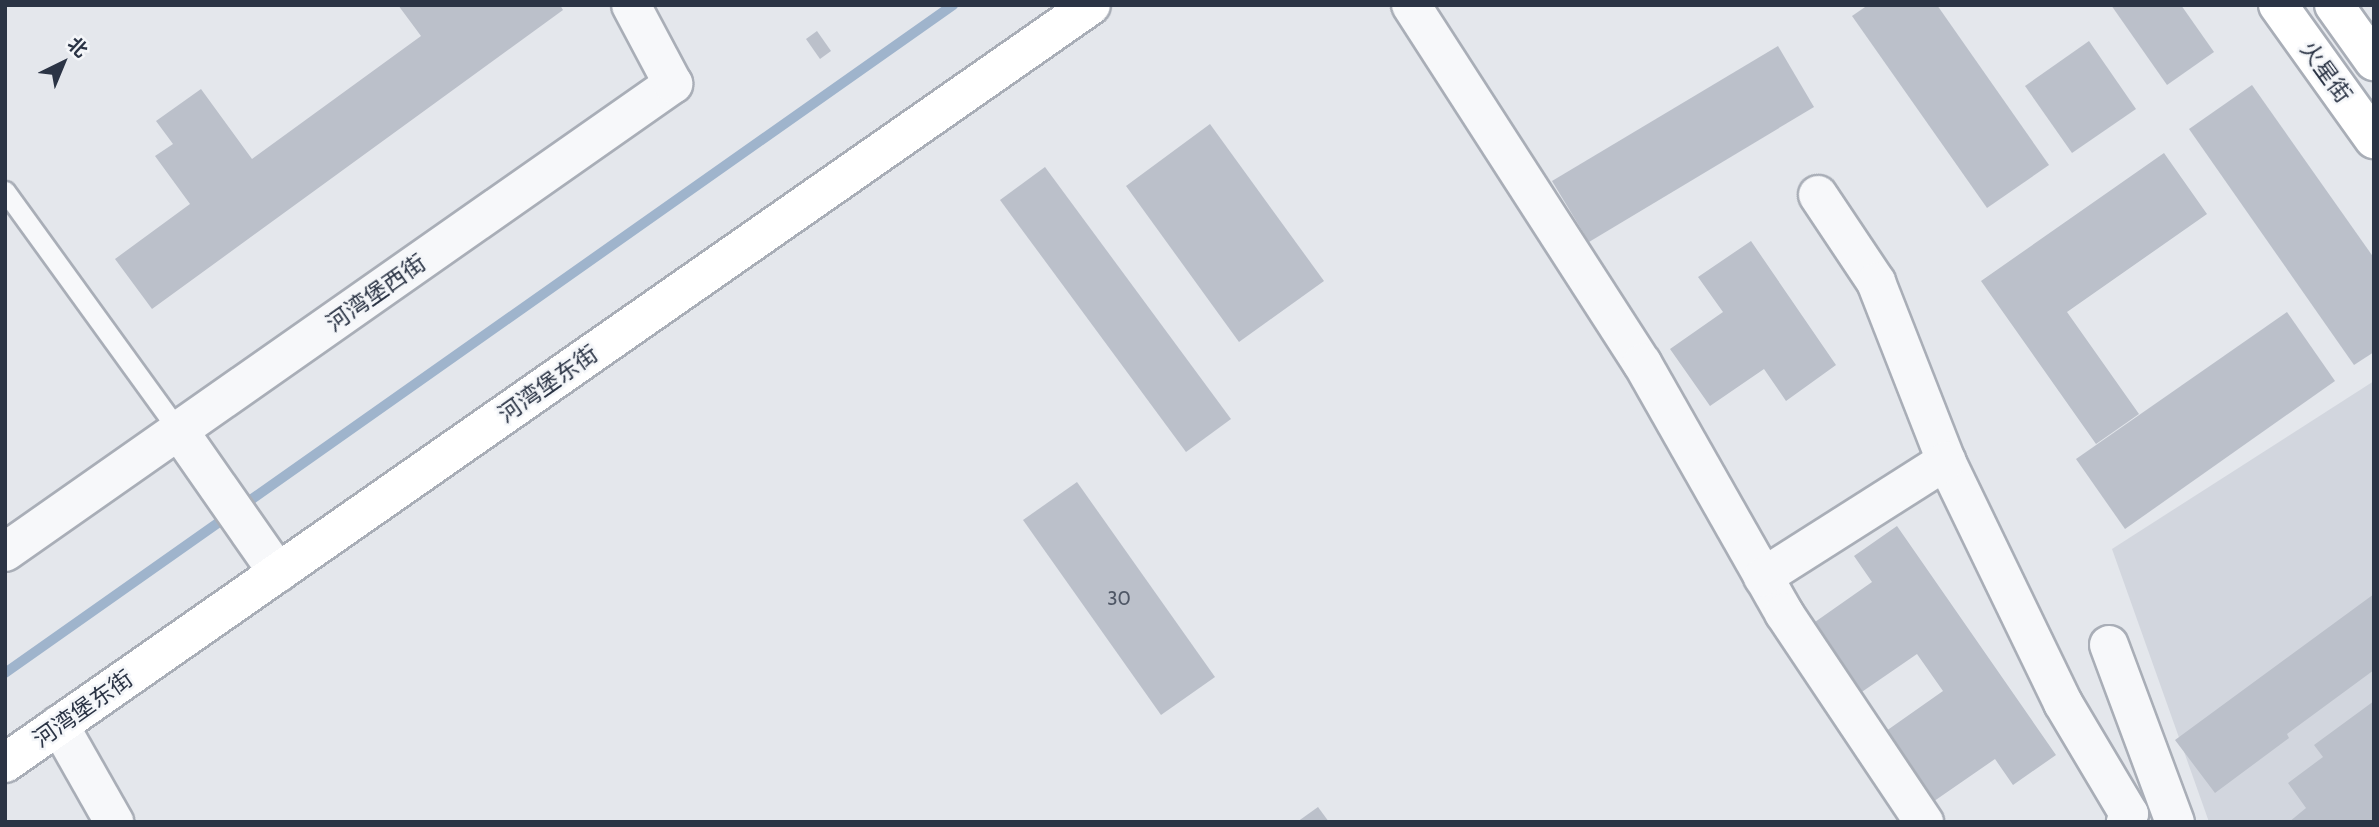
<!DOCTYPE html>
<meta charset="utf-8">
<style>
body{margin:0}
#map{position:relative;width:2379px;height:827px;overflow:hidden;background:#e4e7ec;font-family:Cabin,"Noto Sans SC",sans-serif}
div>[style]{position:absolute}
[style*='--x']{left:calc(var(--x)*1px);top:calc(var(--y)*1px);width:calc(var(--w)*1px);rotate:calc(var(--a)*1deg)}
.built>*{inset:0;background:#d2d6de}
.stream>*{height:10px;margin:-5px;padding:0 5px;transform-origin:5px;border-radius:5px;background:#9fb4cc}
.building>*{inset:0;background:#bbc0ca}
.roads{filter:drop-shadow(2px 0 #a9aeb7) drop-shadow(-2px 0 #a9aeb7) drop-shadow(0 2px #a9aeb7) drop-shadow(0 -2px #a9aeb7)}
.lane>*{height:19px;margin:-9.5px;padding:0 9.5px;transform-origin:9.5px;border-radius:9.5px;background:#f7f8fa}
.street>*{height:38px;margin:-19px;padding:0 19px;transform-origin:19px;border-radius:19px;background:#f7f8fa}
.secondary>*{height:38px;margin:-19px;padding:0 19px;transform-origin:19px;border-radius:19px;background:#fff}
span{translate:-50% -50%;white-space:nowrap;text-align:center;line-height:1.15;-webkit-text-stroke:5px #f4f6f9;paint-order:stroke}
.number-label{font-size:19px;color:#4f5766}
.number-label span{-webkit-text-stroke-width:0}
.street-label{font-size:23px;color:#2b3445}
.frame{position:absolute;inset:0;border:7px solid #2b3445;pointer-events:none}
.north{position:absolute;left:28px;top:28px;width:70px;height:70px;-webkit-text-stroke:5px #f4f6f9;paint-order:stroke;rotate:43deg;font-size:19px;font-weight:700;line-height:28px;text-align:center;color:#2b3445}
.north::after{content:'';display:block;margin:auto;width:24px;height:32px;background:#2b3445;clip-path:polygon(50% 0,100% 100%,50% 72%,0 100%)}
</style>
<div id="map">
<div class="built">
<i style="clip-path:polygon(2374px 381px,2374px 822px,2209px 822px,2112px 549px)"></i>
</div>
<div class="stream">
<i style="--x:5;--y:673;--w:1160;--a:-35.17"></i>
</div>
<div class="building">
<i style="clip-path:polygon(398px 5px,560px 5px,563px 10px,152px 309px,115px 259px,190px 204px,155px 156px,173px 144px,156px 121px,201px 89px,252px 159px,421px 36px)"></i>
<i style="clip-path:polygon(1868px 5px,1937px 5px,2049px 165px,1987px 208px,1852px 16px)"></i>
<i style="clip-path:polygon(2111px 5px,2181px 5px,2214px 52px,2167px 85px)"></i>
<i style="clip-path:polygon(817px 31px,831px 51px,820px 59px,806px 39px)"></i>
<i style="clip-path:polygon(2089px 41px,2136px 109px,2072px 153px,2025px 86px)"></i>
<i style="clip-path:polygon(1778px 46px,1814px 107px,1589px 242px,1552px 181px)"></i>
<i style="clip-path:polygon(2252px 85px,2374px 258px,2374px 352px,2354px 365px,2189px 129px)"></i>
<i style="clip-path:polygon(1210px 124px,1324px 281px,1239px 342px,1126px 186px)"></i>
<i style="clip-path:polygon(2164px 153px,2207px 214px,2067px 312px,2139px 414px,2096px 444px,1981px 281px)"></i>
<i style="clip-path:polygon(1045px 167px,1231px 419px,1186px 452px,1000px 200px)"></i>
<i style="clip-path:polygon(1751px 241px,1836px 365px,1786px 401px,1764px 369px,1710px 406px,1670px 349px,1723px 312px,1698px 277px)"></i>
<i style="clip-path:polygon(2287px 312px,2335px 381px,2125px 529px,2076px 459px)"></i>
<i style="clip-path:polygon(1077px 482px,1215px 677px,1161px 715px,1023px 520px)"></i>
<i style="clip-path:polygon(1897px 526px,2056px 755px,2013px 785px,1995px 759px,1927px 806px,1879px 736px,1943px 691px,1917px 654px,1853px 698px,1805px 629px,1872px 582px,1854px 556px)"></i>
<i style="clip-path:polygon(2374px 594px,2374px 670px,2287px 734px,2289px 738px,2215px 793px,2175px 740px)"></i>
<i style="clip-path:polygon(2374px 701px,2374px 822px,2289px 822px,2306px 808px,2288px 783px,2323px 757px,2314px 745px)"></i>
<i style="clip-path:polygon(1318px 807px,1329px 822px,1297px 822px)"></i>
</div>
<div class="roads">
<div class="lane">
<i style="--x:5;--y:191;--w:296;--a:54.1"></i>
</div>
<div class="street">
<i style="--x:1411;--y:5;--w:426;--a:57.2"></i>
<i style="--x:1642;--y:363;--w:288;--a:60.4"></i>
<i style="--x:1784;--y:613;--w:252;--a:56.2"></i>
<i style="--x:1818;--y:195;--w:105;--a:56.3"></i>
<i style="--x:1876;--y:282;--w:192;--a:68.6"></i>
<i style="--x:1946;--y:461;--w:269;--a:64.2"></i>
<i style="--x:2063;--y:703;--w:129;--a:59.3"></i>
<i style="--x:2129;--y:814;--w:9;--a:111"></i>
<i style="--x:179;--y:431;--w:173;--a:55.1"></i>
<i style="--x:5;--y:552;--w:816;--a:-35.02"></i>
<i style="--x:673;--y:84;--w:89;--a:-118"></i>
<i style="--x:1763;--y:577;--w:217;--a:-32.4"></i>
<i style="--x:2109;--y:645;--w:189;--a:69.6"></i>
<i style="--x:59;--y:725;--w:112;--a:60.4"></i>
</div>
<div class="secondary">
<i style="--x:2278;--y:5;--w:165;--a:54.4"></i>
<i style="--x:2334;--y:5;--w:69;--a:54.5"></i>
<i style="--x:5;--y:763;--w:1324;--a:-34.91"></i>
</div>
</div>
<div class="number-label">
<span style="left:1119px;top:599px">30</span>
</div>
<div class="street-label">
<span style="left:2326px;top:72px;rotate:54deg">火星街</span>
<span style="left:376px;top:293px;rotate:-35deg">河湾堡西街</span>
<span style="left:548px;top:384px;rotate:-35deg">河湾堡东街</span>
<span style="left:83px;top:709px;rotate:-35deg">河湾堡东街</span>
</div>
<div class="frame"></div>
<div class="north">北</div>
</div>
